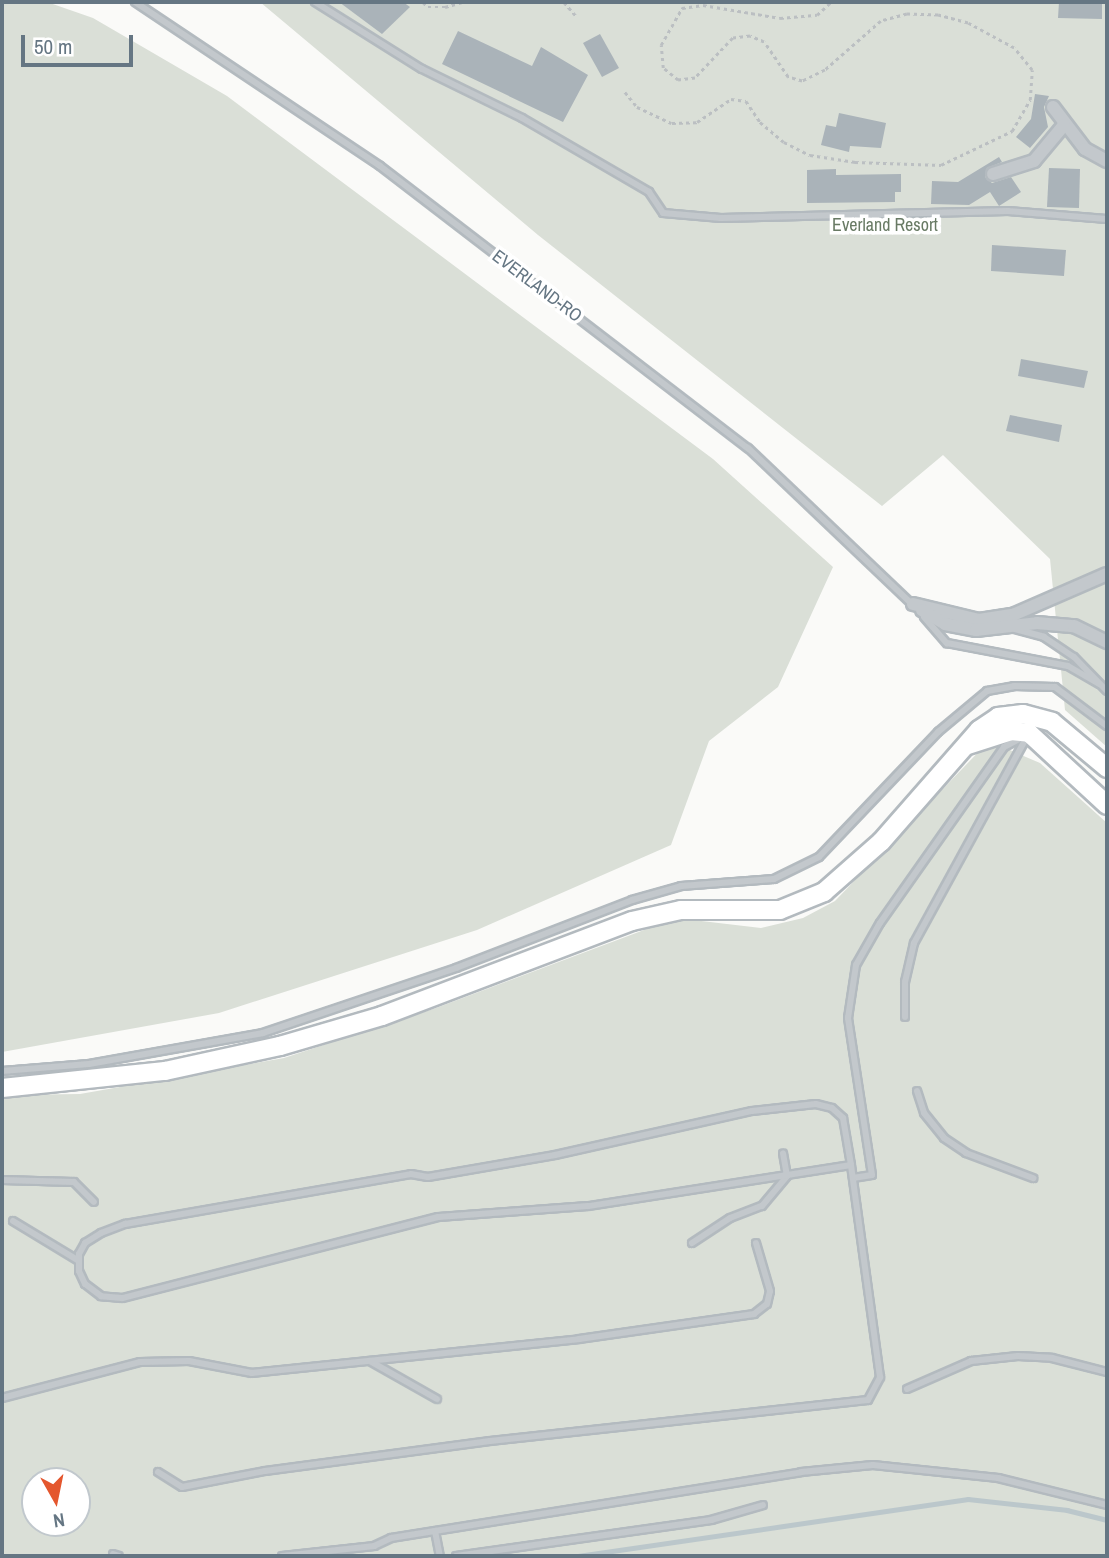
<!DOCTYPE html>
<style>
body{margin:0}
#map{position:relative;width:1109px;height:1558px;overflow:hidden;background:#fafaf8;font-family:"Archivo Narrow",sans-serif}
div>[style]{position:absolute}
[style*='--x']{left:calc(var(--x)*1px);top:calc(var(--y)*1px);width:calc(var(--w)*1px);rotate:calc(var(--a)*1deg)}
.green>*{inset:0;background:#dadfd7}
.stream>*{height:4.5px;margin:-2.25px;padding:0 2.25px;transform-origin:2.25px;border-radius:2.25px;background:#bbc7cb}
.building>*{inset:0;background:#aab3b9}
.path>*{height:2.5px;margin-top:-1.25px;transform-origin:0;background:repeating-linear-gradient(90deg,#bbbfc2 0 3.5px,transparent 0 7px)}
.roads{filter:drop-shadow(2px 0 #b3babf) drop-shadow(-2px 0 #b3babf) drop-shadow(0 2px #b3babf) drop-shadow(0 -2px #b3babf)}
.lane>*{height:6px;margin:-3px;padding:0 3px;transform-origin:3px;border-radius:3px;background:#c3c8cc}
.street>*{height:12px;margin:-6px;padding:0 6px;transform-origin:6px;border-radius:6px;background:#c3c8cc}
.secondary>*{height:18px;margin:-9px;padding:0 9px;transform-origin:9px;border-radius:9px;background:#fff}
span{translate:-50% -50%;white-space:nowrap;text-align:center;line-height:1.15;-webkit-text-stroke:7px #fff;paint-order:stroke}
.park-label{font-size:18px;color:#687a64}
.street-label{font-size:18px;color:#657683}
.frame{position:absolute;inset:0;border:4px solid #657683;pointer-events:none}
.north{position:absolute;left:21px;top:1467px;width:70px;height:70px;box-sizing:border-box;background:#fff;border:2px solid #c1c8cd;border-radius:50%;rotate:171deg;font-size:19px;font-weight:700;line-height:28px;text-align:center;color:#657683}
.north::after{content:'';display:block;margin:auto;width:24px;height:32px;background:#e4572e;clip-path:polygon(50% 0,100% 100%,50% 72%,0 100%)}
.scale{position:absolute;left:21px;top:35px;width:112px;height:32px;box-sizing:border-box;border:4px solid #657683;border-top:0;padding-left:9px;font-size:21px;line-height:24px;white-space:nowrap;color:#657683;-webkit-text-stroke:5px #fff;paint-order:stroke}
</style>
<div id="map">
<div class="green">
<i style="clip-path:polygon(2px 2px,47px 2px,93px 18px,227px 96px,713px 459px,833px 567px,778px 687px,709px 741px,671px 845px,477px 930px,219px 1013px,2px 1052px)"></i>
<i style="clip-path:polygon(260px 2px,1107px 2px,1107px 747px,1065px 710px,1050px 559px,943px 455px,882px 506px,538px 235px)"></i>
<i style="clip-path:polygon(evenodd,989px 741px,1040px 763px,1107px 823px,1107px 1556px,2px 1556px,2px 1095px,80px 1094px,284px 1058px,436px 1008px,676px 918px,761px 928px,803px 918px,835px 901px,989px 741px,35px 1481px,77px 1481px,77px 1523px,35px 1523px,35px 1481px)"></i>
</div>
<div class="stream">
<i style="--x:578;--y:1556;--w:394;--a:-8.3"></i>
<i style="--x:968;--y:1499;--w:100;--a:6.3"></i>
<i style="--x:1067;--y:1510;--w:41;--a:14"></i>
</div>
<div class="building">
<i style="clip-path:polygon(339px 2px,403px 2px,410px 7px,382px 34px)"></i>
<i style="clip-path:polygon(1059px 2px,1102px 2px,1102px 19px,1058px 18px)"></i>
<i style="clip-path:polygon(458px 31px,532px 66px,541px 47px,588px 75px,563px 122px,442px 64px)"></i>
<i style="clip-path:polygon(600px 34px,619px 68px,602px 77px,583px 43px)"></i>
<i style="clip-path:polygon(1035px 94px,1049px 96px,1044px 107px,1048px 127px,1030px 148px,1016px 137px,1031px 119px)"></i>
<i style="clip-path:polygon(839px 113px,886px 123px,881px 148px,850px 146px,849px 152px,821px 145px,826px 125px,836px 127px)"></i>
<i style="clip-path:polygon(999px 157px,1002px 162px,987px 168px,985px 177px,992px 183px,1011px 177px,1021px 192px,999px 206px,990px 192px,969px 205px,931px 204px,932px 181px,958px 182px)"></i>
<i style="clip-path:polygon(1049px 168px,1080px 169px,1079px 208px,1047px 207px)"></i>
<i style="clip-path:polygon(836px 169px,836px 175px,901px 174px,901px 192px,895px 192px,895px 202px,807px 203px,807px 170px)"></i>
<i style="clip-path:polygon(992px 245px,1066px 250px,1064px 276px,991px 271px)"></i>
<i style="clip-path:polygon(1021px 359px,1088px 371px,1084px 388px,1018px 376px)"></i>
<i style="clip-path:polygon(1010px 415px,1062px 425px,1059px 442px,1006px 431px)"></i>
</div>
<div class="path">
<i style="--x:423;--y:2;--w:7;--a:45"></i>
<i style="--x:428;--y:7;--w:17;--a:0"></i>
<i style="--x:445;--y:7;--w:18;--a:-16"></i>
<i style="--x:564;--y:2;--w:18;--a:49"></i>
<i style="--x:625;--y:92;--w:19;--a:51"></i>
<i style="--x:637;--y:107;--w:38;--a:25"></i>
<i style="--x:672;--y:123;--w:25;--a:-2"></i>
<i style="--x:697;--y:122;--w:41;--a:-34.1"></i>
<i style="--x:731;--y:99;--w:15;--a:8"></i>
<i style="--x:746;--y:101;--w:25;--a:56"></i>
<i style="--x:760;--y:122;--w:31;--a:40"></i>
<i style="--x:784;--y:142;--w:29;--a:27"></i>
<i style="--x:810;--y:155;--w:46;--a:8.8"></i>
<i style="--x:855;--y:162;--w:86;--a:2"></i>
<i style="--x:941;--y:165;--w:79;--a:-25.6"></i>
<i style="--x:1012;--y:131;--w:36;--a:-60"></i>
<i style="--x:1030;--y:100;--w:30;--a:-86"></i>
<i style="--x:1032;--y:70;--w:28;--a:-129"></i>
<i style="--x:1014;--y:48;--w:52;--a:-151.5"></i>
<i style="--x:968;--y:23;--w:31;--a:-165"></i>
<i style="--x:938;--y:15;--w:31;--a:-178"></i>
<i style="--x:907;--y:14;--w:27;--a:165"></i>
<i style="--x:881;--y:21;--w:74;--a:138.8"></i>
<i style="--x:825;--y:70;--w:25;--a:154"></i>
<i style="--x:802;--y:81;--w:15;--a:-164"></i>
<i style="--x:788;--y:77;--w:42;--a:-124.4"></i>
<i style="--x:764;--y:42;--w:15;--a:-157"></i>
<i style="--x:750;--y:36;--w:17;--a:173"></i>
<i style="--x:733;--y:38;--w:55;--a:133.5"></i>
<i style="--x:695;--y:78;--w:17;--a:173"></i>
<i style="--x:678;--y:80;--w:19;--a:-141"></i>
<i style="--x:663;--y:68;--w:23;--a:-95"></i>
<i style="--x:661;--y:45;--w:43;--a:-60.4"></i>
<i style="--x:682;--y:8;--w:21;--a:-8"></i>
<i style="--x:703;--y:5;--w:78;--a:9.6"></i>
<i style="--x:780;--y:18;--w:37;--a:-5"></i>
<i style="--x:817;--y:15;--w:19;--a:-43"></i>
</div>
<div class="roads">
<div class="lane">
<i style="--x:135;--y:2;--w:295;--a:33.8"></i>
<i style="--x:380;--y:166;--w:464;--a:37.5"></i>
<i style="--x:748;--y:448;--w:226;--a:43.6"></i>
<i style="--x:315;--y:2;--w:126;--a:32.1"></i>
<i style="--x:422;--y:69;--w:111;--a:26.1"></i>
<i style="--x:522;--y:118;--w:147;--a:30.2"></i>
<i style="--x:649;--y:192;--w:25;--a:56"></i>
<i style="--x:663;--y:213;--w:58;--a:4.9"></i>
<i style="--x:721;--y:218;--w:287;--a:-1.4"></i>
<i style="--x:1008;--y:211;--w:99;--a:4.6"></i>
<i style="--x:924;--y:617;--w:35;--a:49"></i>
<i style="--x:947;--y:643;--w:123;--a:10.8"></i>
<i style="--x:1068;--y:666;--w:36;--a:30"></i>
<i style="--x:1015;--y:629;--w:30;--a:15"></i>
<i style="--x:1044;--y:637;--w:36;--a:34"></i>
<i style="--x:1074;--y:657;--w:47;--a:45.9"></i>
<i style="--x:905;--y:1017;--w:35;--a:-90"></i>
<i style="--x:905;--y:982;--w:40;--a:-77"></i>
<i style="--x:914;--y:943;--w:237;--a:-61.3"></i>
<i style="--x:2;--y:1071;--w:87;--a:-4.6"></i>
<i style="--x:89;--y:1064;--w:177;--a:-10.1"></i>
<i style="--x:263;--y:1033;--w:204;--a:-18.6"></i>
<i style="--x:456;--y:968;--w:189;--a:-21.1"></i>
<i style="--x:632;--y:900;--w:51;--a:-15.9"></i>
<i style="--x:681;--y:886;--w:93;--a:-4.3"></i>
<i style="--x:774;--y:879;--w:50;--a:-26.1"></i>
<i style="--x:819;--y:857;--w:173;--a:-46.4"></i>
<i style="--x:938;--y:732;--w:64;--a:-39.9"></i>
<i style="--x:987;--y:691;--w:27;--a:-10"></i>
<i style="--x:1014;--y:686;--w:41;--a:1.4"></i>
<i style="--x:1055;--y:687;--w:65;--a:36.9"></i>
<i style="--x:917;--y:1091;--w:23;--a:72"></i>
<i style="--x:924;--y:1113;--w:32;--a:51"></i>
<i style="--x:944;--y:1138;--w:27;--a:34"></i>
<i style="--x:966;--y:1153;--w:72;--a:20.5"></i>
<i style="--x:853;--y:1178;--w:19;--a:-9"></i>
<i style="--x:872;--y:1175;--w:159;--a:-98.7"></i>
<i style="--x:848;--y:1018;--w:54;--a:-81.4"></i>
<i style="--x:856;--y:965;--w:48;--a:-60.3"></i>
<i style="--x:880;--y:923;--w:215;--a:-54.8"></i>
<i style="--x:1004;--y:747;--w:19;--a:-28"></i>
<i style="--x:2;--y:1180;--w:72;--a:1.6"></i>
<i style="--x:74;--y:1182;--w:28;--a:45"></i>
<i style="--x:13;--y:1221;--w:77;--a:31.2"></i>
<i style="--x:692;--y:1243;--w:45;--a:-33.3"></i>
<i style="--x:730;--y:1218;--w:34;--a:-21"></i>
<i style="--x:762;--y:1206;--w:39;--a:-50"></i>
<i style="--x:787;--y:1176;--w:23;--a:-100"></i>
<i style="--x:370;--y:1361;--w:77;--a:29.6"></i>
<i style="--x:907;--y:1389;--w:70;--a:-23.6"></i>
<i style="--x:971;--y:1361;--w:47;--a:-6.1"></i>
<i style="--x:1018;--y:1356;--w:34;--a:3"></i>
<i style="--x:1052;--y:1358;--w:57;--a:14.3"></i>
<i style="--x:2;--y:1398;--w:143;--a:-14.6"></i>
<i style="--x:140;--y:1362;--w:49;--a:-1.2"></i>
<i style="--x:189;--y:1361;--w:64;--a:10.8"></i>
<i style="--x:252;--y:1373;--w:329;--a:-5.9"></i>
<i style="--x:579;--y:1339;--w:177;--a:-8.1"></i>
<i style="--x:754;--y:1314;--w:16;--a:-38"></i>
<i style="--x:767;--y:1304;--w:13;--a:-77"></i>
<i style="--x:770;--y:1291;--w:50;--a:-106.3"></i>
<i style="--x:158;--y:1472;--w:28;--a:32"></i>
<i style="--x:182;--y:1487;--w:85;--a:-10.9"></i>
<i style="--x:265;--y:1471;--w:227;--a:-7.6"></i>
<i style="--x:490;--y:1441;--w:380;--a:-6.2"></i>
<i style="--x:868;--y:1400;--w:26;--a:-62"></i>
<i style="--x:880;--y:1377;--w:214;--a:-97.8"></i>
<i style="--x:851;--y:1165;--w:266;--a:171.1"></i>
<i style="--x:588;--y:1206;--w:150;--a:175.8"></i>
<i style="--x:438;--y:1217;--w:326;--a:165.6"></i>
<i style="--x:122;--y:1298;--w:21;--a:-175"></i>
<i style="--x:101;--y:1296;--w:20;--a:-143"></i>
<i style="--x:85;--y:1284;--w:14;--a:-115"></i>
<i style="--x:79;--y:1271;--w:17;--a:-90"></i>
<i style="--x:79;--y:1254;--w:13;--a:-61"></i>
<i style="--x:85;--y:1243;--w:19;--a:-32"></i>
<i style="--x:101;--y:1233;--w:26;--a:-21"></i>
<i style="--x:125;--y:1224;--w:290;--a:-9.9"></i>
<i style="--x:411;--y:1174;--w:17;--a:10"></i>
<i style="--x:428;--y:1177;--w:129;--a:-9.8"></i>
<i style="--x:555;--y:1155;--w:202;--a:-12.6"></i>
<i style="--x:752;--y:1111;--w:64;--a:-6.2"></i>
<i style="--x:816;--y:1104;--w:16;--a:14"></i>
<i style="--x:832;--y:1108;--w:15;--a:42"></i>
<i style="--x:843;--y:1118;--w:48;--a:80.3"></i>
<i style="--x:435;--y:1531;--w:25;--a:79"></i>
<i style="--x:113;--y:1554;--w:6;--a:18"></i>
<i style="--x:282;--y:1556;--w:93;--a:-6.2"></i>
<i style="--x:374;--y:1546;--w:19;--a:-25"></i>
<i style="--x:391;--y:1538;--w:415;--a:-9.1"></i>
<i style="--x:801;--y:1472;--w:72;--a:-5.6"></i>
<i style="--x:873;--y:1465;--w:126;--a:5.9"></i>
<i style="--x:998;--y:1478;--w:112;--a:13.9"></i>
<i style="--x:456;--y:1556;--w:258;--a:-8"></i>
<i style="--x:711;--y:1520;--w:54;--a:-16.1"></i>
</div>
<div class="street">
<i style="--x:1053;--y:107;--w:53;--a:52.7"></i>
<i style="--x:1085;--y:149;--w:25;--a:29"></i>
<i style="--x:993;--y:174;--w:43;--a:-17.6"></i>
<i style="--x:1034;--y:161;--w:47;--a:-50.2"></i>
<i style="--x:913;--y:604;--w:68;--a:13.6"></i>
<i style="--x:979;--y:620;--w:36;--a:-9"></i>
<i style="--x:1015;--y:614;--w:100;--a:-23.5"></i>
<i style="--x:922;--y:610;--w:27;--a:31"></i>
<i style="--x:945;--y:624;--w:32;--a:11"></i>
<i style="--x:976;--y:630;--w:61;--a:-6.5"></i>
<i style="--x:1037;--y:623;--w:37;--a:5"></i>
<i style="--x:1074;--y:626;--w:37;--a:26"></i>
</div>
<div class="secondary">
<i style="--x:968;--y:745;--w:45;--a:-18"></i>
<i style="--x:1011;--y:731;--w:18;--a:6"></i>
<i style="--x:1029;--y:733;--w:106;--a:42.7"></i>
<i style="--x:2;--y:1088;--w:164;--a:-6"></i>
<i style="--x:165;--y:1071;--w:118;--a:-12.3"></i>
<i style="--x:280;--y:1046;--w:106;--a:-16.4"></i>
<i style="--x:382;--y:1016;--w:267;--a:-20.8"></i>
<i style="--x:632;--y:921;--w:50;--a:-12.7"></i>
<i style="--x:681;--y:910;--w:99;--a:0"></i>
<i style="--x:780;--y:910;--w:48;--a:-22.2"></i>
<i style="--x:824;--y:892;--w:76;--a:-41.3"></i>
<i style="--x:881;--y:842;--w:149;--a:-48.8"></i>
<i style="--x:979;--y:730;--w:23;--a:-34"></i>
<i style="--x:998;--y:717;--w:25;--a:-7"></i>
<i style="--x:1023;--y:714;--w:30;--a:15"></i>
<i style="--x:1052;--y:722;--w:72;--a:39.9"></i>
</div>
</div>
<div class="park-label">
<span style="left:885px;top:225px">Everland Resort</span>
</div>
<div class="street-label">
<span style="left:537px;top:286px;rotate:37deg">EVERLAND-RO</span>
</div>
<div class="frame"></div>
<div class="north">N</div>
<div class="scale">50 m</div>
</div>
